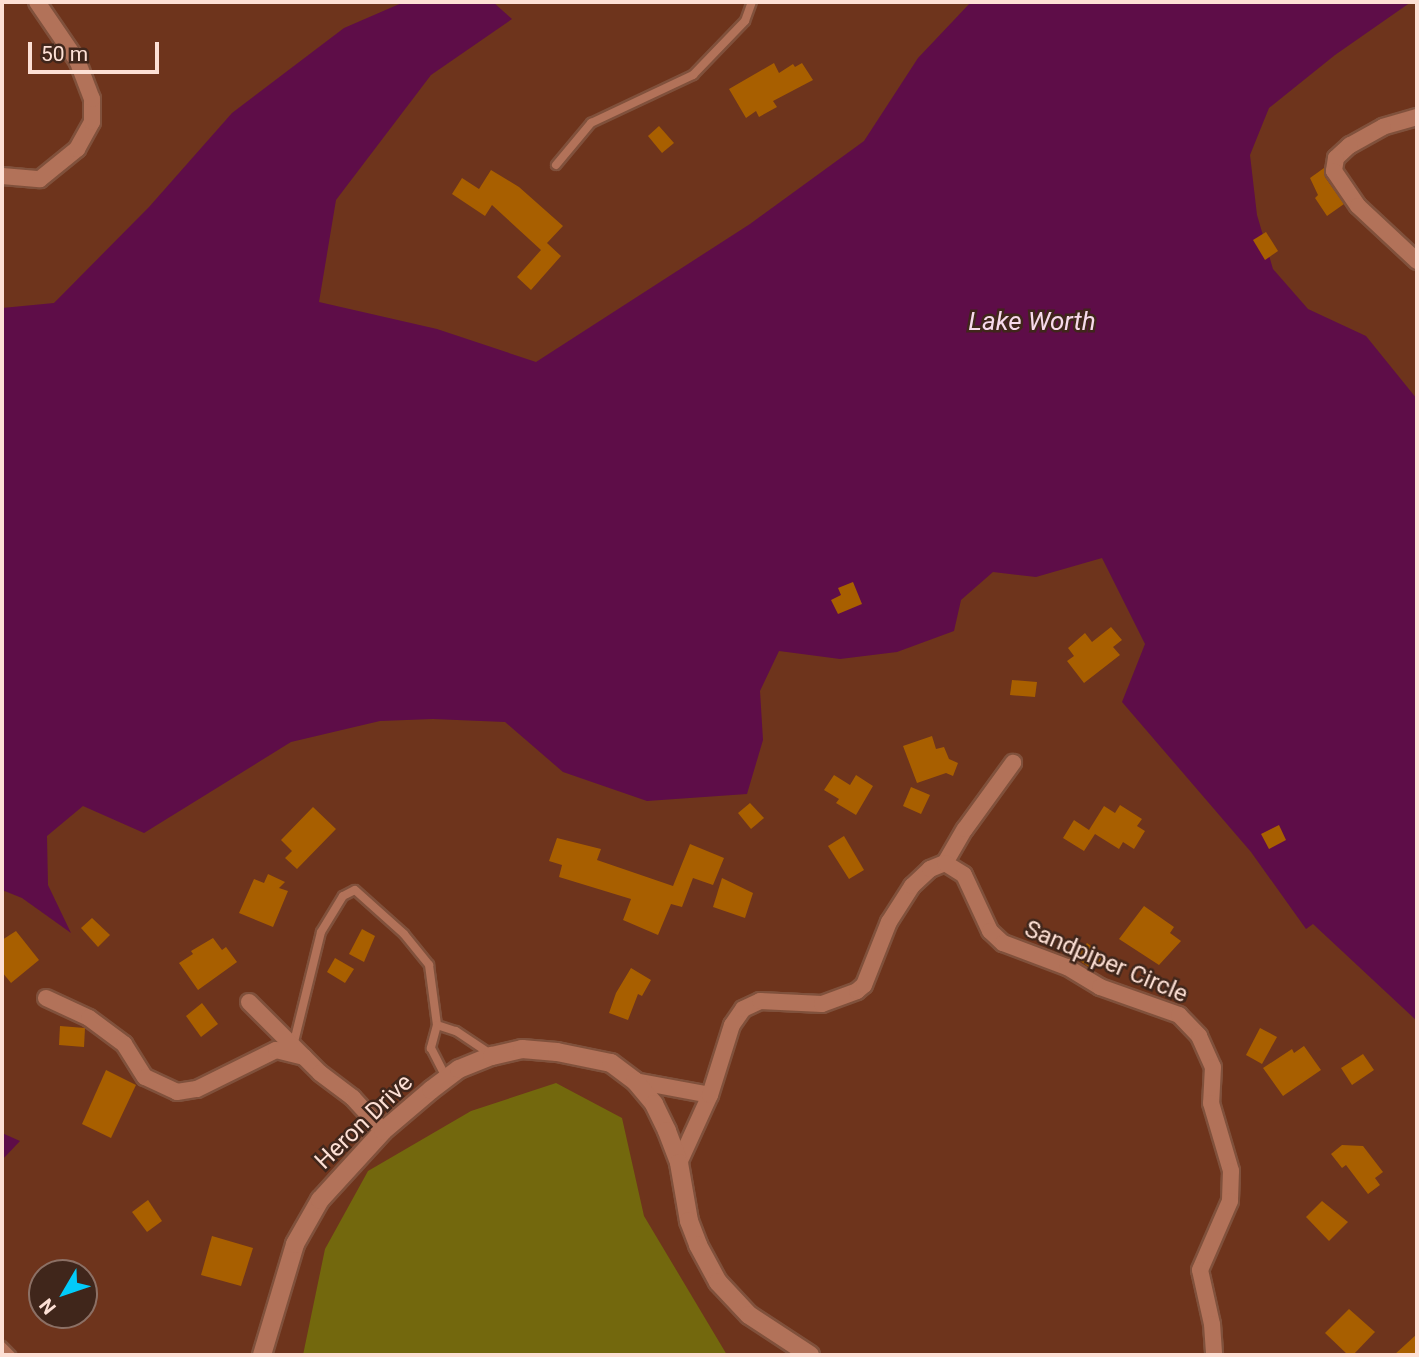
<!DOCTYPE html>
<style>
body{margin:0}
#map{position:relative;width:1419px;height:1357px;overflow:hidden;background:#6e341c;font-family:Roboto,sans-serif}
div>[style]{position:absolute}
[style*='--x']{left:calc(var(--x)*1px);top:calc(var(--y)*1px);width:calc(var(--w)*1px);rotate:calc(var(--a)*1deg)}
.green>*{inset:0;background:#73680d}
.water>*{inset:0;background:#5e0d48}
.building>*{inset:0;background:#a85f00}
.roads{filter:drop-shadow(2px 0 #80513c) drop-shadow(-2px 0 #80513c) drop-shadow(0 2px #80513c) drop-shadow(0 -2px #80513c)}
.service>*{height:8px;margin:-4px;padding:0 4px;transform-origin:4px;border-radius:4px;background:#b27259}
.minor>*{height:16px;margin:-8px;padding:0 8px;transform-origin:8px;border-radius:8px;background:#b27259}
.tertiary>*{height:18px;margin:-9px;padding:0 9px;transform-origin:9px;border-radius:9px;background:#b27259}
span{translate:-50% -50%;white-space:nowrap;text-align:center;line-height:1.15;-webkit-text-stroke:5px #40261b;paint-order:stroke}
.street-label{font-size:24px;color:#fde0d5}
.water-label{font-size:26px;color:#f7daeb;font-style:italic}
.frame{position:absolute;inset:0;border:4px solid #fde0d5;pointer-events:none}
.north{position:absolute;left:28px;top:1259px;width:70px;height:70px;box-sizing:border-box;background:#40261b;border:2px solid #8c7065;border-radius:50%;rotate:231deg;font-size:19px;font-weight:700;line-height:28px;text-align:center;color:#fde0d5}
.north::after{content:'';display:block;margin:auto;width:24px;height:32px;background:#02cbf9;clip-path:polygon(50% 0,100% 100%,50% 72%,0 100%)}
.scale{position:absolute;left:28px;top:42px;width:131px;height:32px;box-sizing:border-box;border:4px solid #fde0d5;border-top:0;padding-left:9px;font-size:21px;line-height:24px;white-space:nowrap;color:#fde0d5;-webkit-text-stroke:5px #40261b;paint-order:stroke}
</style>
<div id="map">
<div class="green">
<i style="clip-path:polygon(556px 1083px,622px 1118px,644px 1216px,727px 1355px,303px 1355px,325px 1249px,368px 1171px,471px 1111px)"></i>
</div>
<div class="water">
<i style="clip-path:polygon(404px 2px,493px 2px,512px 19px,431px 75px,336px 200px,319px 302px,437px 329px,536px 362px,750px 224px,864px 141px,918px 58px,971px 2px,1411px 2px,1335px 55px,1269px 108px,1250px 155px,1257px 215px,1273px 269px,1308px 309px,1366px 336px,1417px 399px,1417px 1021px,1313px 924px,1306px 929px,1251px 852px,1122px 702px,1145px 644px,1102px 558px,1036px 577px,993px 572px,961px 600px,954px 631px,897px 652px,840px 659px,779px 651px,760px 691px,763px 740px,747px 794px,647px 801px,563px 772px,505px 722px,433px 719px,380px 721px,291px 742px,144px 833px,83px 806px,47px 836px,48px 885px,71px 933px,22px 898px,2px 890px,2px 308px,54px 303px,149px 207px,232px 113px,344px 28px)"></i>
<i style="clip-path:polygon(2px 1133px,20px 1141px,2px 1160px)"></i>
</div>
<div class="building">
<i style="clip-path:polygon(774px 63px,779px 73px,793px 64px,795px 67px,802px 63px,813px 80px,773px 101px,777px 107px,759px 117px,756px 111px,746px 118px,729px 89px)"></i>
<i style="clip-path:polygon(659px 126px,674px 143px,662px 153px,648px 136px)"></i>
<i style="clip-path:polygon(1324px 168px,1325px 177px,1344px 204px,1327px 216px,1315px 198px,1318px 195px,1310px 178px)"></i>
<i style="clip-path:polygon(491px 170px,519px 187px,563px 226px,547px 243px,561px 256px,531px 290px,517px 277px,541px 250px,492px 205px,485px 216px,452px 194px,462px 178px,479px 189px)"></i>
<i style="clip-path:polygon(1266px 232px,1278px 251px,1265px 260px,1253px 240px)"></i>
<i style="clip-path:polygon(853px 582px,862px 604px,838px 614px,831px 600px,841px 595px,838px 588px)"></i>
<i style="clip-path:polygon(1111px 627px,1122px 640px,1113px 647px,1120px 655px,1084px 683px,1067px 661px,1074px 656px,1068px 648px,1085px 633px,1092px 642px)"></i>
<i style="clip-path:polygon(1012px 680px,1037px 682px,1035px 697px,1010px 695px)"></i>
<i style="clip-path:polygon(932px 736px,936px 749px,944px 747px,949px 759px,958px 763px,953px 776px,946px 773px,917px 783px,903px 746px)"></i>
<i style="clip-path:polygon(834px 775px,850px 785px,856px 775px,873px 786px,856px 815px,836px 803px,839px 799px,824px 790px)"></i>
<i style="clip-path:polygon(911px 787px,930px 795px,921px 814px,903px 806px)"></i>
<i style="clip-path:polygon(750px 803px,764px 818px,751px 829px,738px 813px)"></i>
<i style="clip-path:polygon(1120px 805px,1142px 819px,1137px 826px,1145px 831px,1134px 849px,1123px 842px,1119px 849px,1095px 834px,1084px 851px,1063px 838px,1074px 820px,1089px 830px,1104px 806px,1115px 813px)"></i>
<i style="clip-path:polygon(313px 807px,336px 829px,297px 869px,285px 858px,292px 851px,281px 840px)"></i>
<i style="clip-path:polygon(1279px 825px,1286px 840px,1269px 849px,1261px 834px)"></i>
<i style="clip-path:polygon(844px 836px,864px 870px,849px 879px,828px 846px)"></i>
<i style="clip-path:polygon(557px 838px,601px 849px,597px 860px,673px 886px,690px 844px,724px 858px,713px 885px,693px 878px,682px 907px,671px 904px,658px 935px,623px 920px,631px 899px,559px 877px,562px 865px,549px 861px)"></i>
<i style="clip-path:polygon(268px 874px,285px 882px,279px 888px,288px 891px,273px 927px,239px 913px,254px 879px,264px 883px)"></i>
<i style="clip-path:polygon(722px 878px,753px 893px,745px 918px,713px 907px)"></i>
<i style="clip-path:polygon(1144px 906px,1174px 927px,1170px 933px,1181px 941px,1159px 965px,1119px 939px)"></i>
<i style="clip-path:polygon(92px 918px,110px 935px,98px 947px,81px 928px)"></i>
<i style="clip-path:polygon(362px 929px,375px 936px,364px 962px,349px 954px)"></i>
<i style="clip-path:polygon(16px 931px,39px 960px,11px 983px,2px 972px,2px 940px)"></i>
<i style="clip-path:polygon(213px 938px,222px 950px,226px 947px,237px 962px,198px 990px,179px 963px,193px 954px,191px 951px)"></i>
<i style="clip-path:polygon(1087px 943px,1104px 956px,1093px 970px,1076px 958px)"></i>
<i style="clip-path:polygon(335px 958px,354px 969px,345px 983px,327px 972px)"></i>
<i style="clip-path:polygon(631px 968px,651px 980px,642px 996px,638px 994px,628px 1020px,609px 1013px,616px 993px)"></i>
<i style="clip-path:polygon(202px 1003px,218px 1024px,201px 1037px,186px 1016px)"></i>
<i style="clip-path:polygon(60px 1026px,85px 1028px,84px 1047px,59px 1045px)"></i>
<i style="clip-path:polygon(1260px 1028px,1277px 1037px,1262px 1064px,1246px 1055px)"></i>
<i style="clip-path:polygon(1304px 1046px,1321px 1070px,1283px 1096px,1263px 1068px,1292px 1049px,1294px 1053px)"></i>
<i style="clip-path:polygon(1363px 1054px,1374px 1070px,1352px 1085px,1341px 1068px)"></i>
<i style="clip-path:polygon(106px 1070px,136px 1085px,111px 1138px,82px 1124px)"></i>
<i style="clip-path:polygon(1342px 1145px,1363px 1146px,1383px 1172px,1375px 1178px,1380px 1185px,1368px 1194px,1346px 1165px,1342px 1168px,1331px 1154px)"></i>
<i style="clip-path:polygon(148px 1200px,162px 1221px,147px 1232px,132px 1212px)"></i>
<i style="clip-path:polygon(1322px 1201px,1348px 1222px,1329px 1241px,1306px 1217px)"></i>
<i style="clip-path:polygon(212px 1236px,253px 1248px,241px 1286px,201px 1275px)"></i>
<i style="clip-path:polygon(1349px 1309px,1375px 1332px,1353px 1355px,1348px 1355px,1325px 1333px)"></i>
<i style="clip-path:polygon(1417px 1334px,1417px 1355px,1394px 1355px)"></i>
</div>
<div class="roads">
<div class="service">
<i style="--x:556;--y:165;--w:55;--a:-50.2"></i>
<i style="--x:591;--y:123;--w:113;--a:-25.2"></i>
<i style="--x:693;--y:75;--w:75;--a:-46.1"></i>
<i style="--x:745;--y:21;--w:20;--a:-70"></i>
<i style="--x:437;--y:1025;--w:20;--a:18"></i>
<i style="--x:456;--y:1031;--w:43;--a:33.7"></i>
<i style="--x:293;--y:1046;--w:117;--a:-76.2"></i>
<i style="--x:321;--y:932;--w:42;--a:-58.6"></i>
<i style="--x:343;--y:896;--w:13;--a:-27"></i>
<i style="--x:355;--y:890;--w:66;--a:41.9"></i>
<i style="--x:404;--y:934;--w:40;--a:51"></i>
<i style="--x:429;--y:965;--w:61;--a:82.4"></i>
<i style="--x:437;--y:1025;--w:24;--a:105"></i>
<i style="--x:431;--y:1048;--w:34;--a:63"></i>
<i style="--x:2;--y:1346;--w:13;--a:45"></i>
</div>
<div class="minor">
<i style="--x:1417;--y:117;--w:35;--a:164"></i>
<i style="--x:1383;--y:127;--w:38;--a:151"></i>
<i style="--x:1350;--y:145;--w:19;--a:137"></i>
<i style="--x:1336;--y:158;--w:13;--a:99"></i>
<i style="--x:1334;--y:171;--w:42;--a:55.6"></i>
<i style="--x:1358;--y:206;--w:81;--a:43"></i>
<i style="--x:2;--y:176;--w:38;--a:5"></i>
<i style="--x:40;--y:179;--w:48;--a:-39"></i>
<i style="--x:77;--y:149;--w:31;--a:-61"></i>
<i style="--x:92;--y:122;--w:23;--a:-90"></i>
<i style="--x:92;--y:99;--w:40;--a:-111"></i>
<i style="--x:78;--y:62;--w:73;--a:-124.3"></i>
<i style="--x:945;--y:863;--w:39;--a:-60"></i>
<i style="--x:965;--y:829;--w:82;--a:-54"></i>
<i style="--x:46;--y:998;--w:47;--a:24.9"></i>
<i style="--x:89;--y:1018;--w:44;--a:36.6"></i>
<i style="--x:124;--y:1044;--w:39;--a:58"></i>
<i style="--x:145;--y:1077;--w:35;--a:25"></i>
<i style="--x:177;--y:1092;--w:20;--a:-9"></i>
<i style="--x:197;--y:1089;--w:88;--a:-26.3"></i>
<i style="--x:276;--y:1050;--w:29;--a:14"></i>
<i style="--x:249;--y:1002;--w:100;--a:45"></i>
<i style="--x:320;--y:1073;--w:41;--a:37.1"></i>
<i style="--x:353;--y:1098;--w:45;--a:47.7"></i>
<i style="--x:635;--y:1081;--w:76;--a:10.6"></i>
<i style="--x:679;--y:1163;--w:75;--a:-65.5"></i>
<i style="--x:710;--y:1095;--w:73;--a:-72.6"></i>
<i style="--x:732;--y:1025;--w:19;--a:-55"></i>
<i style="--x:743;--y:1009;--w:19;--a:-25"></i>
<i style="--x:760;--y:1001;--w:62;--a:2.8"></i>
<i style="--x:822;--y:1004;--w:37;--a:-20"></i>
<i style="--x:857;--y:991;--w:9;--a:-41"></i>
<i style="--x:864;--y:985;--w:68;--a:-68.4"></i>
<i style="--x:889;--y:922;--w:43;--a:-57.4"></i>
<i style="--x:912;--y:886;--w:25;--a:-43"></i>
<i style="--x:930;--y:869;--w:16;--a:-22"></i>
<i style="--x:945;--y:863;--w:22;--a:32"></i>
<i style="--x:964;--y:875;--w:62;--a:65.1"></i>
<i style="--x:990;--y:931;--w:18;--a:43"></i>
<i style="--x:1003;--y:943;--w:68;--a:20.6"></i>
<i style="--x:1067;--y:967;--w:39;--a:31"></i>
<i style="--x:1100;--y:987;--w:84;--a:19.5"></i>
<i style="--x:1179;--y:1015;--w:29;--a:46"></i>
<i style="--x:1199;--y:1036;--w:34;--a:66"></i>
<i style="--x:1213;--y:1067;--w:36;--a:93"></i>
<i style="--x:1211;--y:1103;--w:71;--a:73.6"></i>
<i style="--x:1231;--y:1171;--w:30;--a:92"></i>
<i style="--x:1230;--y:1201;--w:75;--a:113.5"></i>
<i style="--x:1200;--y:1270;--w:55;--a:77.5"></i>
<i style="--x:1212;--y:1324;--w:31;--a:86"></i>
</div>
<div class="tertiary">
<i style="--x:262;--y:1355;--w:116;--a:-73.4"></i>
<i style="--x:295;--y:1244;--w:51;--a:-60.4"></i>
<i style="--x:320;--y:1200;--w:93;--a:-47.6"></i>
<i style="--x:383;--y:1131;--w:63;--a:-40.5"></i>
<i style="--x:431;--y:1090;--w:35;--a:-37"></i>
<i style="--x:459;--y:1069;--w:35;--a:-22"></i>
<i style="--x:492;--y:1056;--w:31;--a:-13"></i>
<i style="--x:522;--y:1049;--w:35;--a:5"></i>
<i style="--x:557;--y:1052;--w:55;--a:11.5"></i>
<i style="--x:611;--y:1063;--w:30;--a:37"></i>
<i style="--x:635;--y:1081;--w:30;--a:50"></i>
<i style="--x:654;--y:1104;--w:30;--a:64"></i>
<i style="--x:667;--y:1131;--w:34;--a:69"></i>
<i style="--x:679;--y:1163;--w:59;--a:80.2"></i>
<i style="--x:689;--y:1221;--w:26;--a:69"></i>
<i style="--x:698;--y:1245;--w:42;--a:61.6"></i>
<i style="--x:718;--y:1282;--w:45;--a:46.8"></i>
<i style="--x:749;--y:1315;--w:73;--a:33.3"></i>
</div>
</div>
<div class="street-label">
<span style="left:1106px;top:962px;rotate:23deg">Sandpiper Circle</span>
<span style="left:364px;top:1122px;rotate:-44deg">Heron Drive</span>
</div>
<div class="water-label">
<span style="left:1032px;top:322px">Lake Worth</span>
</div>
<div class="frame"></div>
<div class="north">N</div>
<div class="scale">50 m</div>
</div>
